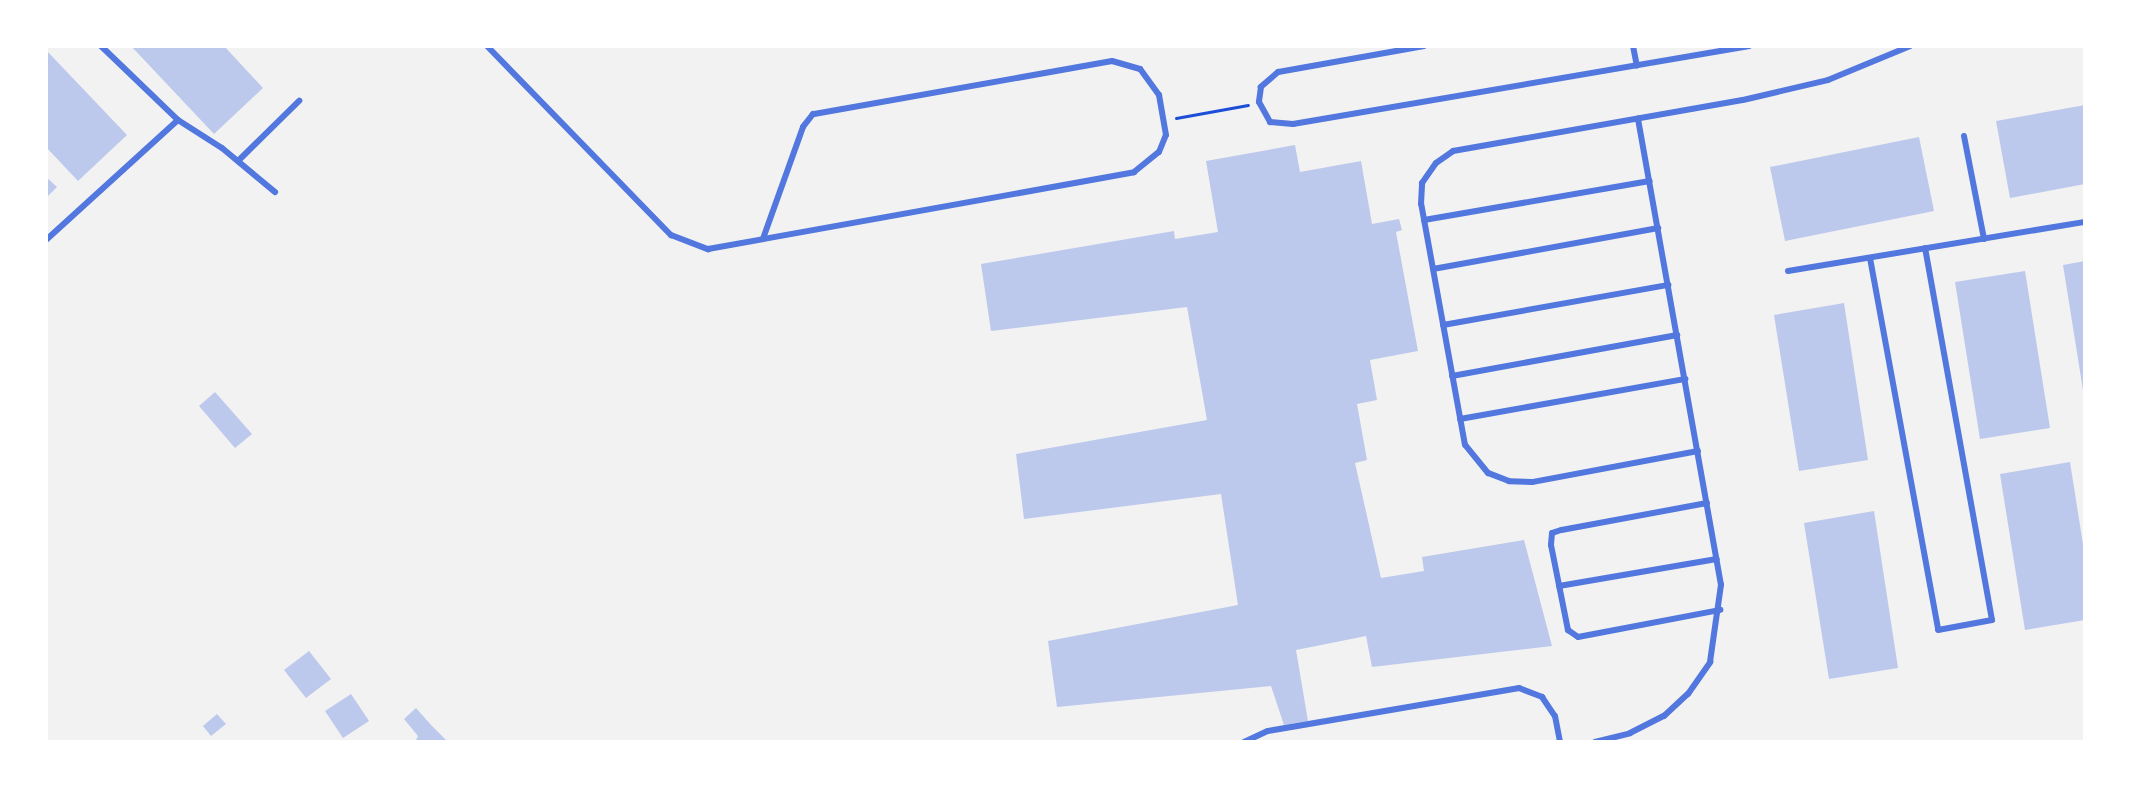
<!DOCTYPE html>
<style>
body{margin:0}
#map{position:relative;width:2131px;height:788px;overflow:hidden;background:#f2f2f2;font-family:"DejaVu Sans",sans-serif}
div>[style]{position:absolute}
[style*='--x']{left:calc(var(--x)*1px);top:calc(var(--y)*1px);width:calc(var(--w)*1px);rotate:calc(var(--a)*1deg)}
.building>*{inset:0;background:#bdc9ec}
.path>*{height:3px;margin:-1.5px;padding:0 1.5px;transform-origin:1.5px;border-radius:1.5px;background:#1d4ed8}
.service>*{height:6px;margin:-3px;padding:0 3px;transform-origin:3px;border-radius:3px;background:#5277de}
span{translate:-50% -50%;white-space:nowrap;text-align:center;line-height:1.15;-webkit-text-stroke:8px #fff;paint-order:stroke}
.frame{position:absolute;inset:0;border:48px solid #fff;pointer-events:none}
</style>
<div id="map">
<div class="building">
<i style="clip-path:polygon(131px 46px,224px 46px,263px 88px,214px 134px)"></i>
<i style="clip-path:polygon(46px 50px,127px 135px,78px 181px,46px 147px)"></i>
<i style="clip-path:polygon(2085px 105px,2085px 184px,2010px 198px,1996px 121px)"></i>
<i style="clip-path:polygon(1919px 137px,1934px 211px,1785px 241px,1770px 167px)"></i>
<i style="clip-path:polygon(1295px 145px,1300px 172px,1361px 161px,1372px 224px,1399px 219px,1402px 230px,1396px 232px,1418px 351px,1370px 360px,1377px 400px,1357px 404px,1367px 460px,1355px 463px,1381px 578px,1424px 571px,1422px 557px,1524px 540px,1552px 646px,1372px 667px,1366px 636px,1296px 650px,1308px 721px,1284px 725px,1271px 686px,1057px 707px,1048px 641px,1238px 605px,1221px 494px,1024px 519px,1016px 454px,1207px 420px,1187px 307px,991px 331px,981px 264px,1174px 231px,1175px 239px,1218px 232px,1206px 161px)"></i>
<i style="clip-path:polygon(46px 177px,57px 187px,46px 198px)"></i>
<i style="clip-path:polygon(2085px 261px,2085px 390px,2083px 390px,2063px 265px)"></i>
<i style="clip-path:polygon(2025px 271px,2050px 428px,1980px 439px,1955px 282px)"></i>
<i style="clip-path:polygon(1844px 303px,1868px 460px,1799px 471px,1774px 315px)"></i>
<i style="clip-path:polygon(215px 392px,252px 434px,235px 448px,199px 406px)"></i>
<i style="clip-path:polygon(2070px 462px,2085px 557px,2085px 620px,2025px 630px,2000px 474px)"></i>
<i style="clip-path:polygon(1874px 511px,1898px 668px,1829px 679px,1804px 523px)"></i>
<i style="clip-path:polygon(309px 651px,331px 679px,306px 698px,284px 670px)"></i>
<i style="clip-path:polygon(351px 694px,369px 721px,343px 738px,325px 711px)"></i>
<i style="clip-path:polygon(416px 708px,431px 725px,448px 742px,415px 742px,418px 736px,404px 719px)"></i>
<i style="clip-path:polygon(217px 714px,226px 724px,211px 736px,203px 726px)"></i>
</div>
<div class="path">
<i style="--x:1176;--y:118;--w:73;--a:-10.2"></i>
</div>
<div class="service">
<i style="--x:101;--y:46;--w:107;--a:43.9"></i>
<i style="--x:178;--y:120;--w:52;--a:32.5"></i>
<i style="--x:222;--y:148;--w:69;--a:39.7"></i>
<i style="--x:487;--y:46;--w:264;--a:45.8"></i>
<i style="--x:671;--y:235;--w:40;--a:21"></i>
<i style="--x:708;--y:249;--w:433;--a:-10.2"></i>
<i style="--x:1134;--y:172;--w:32;--a:-39"></i>
<i style="--x:1159;--y:152;--w:18;--a:-68"></i>
<i style="--x:1166;--y:135;--w:41;--a:-99.9"></i>
<i style="--x:1159;--y:95;--w:32;--a:-126"></i>
<i style="--x:1140;--y:69;--w:29;--a:-164"></i>
<i style="--x:1112;--y:61;--w:304;--a:169.9"></i>
<i style="--x:813;--y:114;--w:16;--a:128"></i>
<i style="--x:803;--y:127;--w:119;--a:109.7"></i>
<i style="--x:1424;--y:46;--w:148;--a:169.9"></i>
<i style="--x:1278;--y:72;--w:23;--a:139"></i>
<i style="--x:1261;--y:87;--w:15;--a:98"></i>
<i style="--x:1259;--y:102;--w:23;--a:61"></i>
<i style="--x:1270;--y:122;--w:23;--a:5"></i>
<i style="--x:1293;--y:124;--w:463;--a:-9.7"></i>
<i style="--x:1633;--y:46;--w:20;--a:79"></i>
<i style="--x:1964;--y:136;--w:105;--a:79"></i>
<i style="--x:238;--y:161;--w:86;--a:-44.5"></i>
<i style="--x:1424;--y:220;--w:229;--a:-9.8"></i>
<i style="--x:46;--y:240;--w:178;--a:-42.3"></i>
<i style="--x:1870;--y:258;--w:378;--a:79.6"></i>
<i style="--x:1938;--y:630;--w:55;--a:-10.5"></i>
<i style="--x:1992;--y:620;--w:378;--a:-100.2"></i>
<i style="--x:1433;--y:269;--w:229;--a:-10.3"></i>
<i style="--x:1788;--y:271;--w:301;--a:-9.4"></i>
<i style="--x:1443;--y:325;--w:229;--a:-10.1"></i>
<i style="--x:1452;--y:376;--w:229;--a:-10.3"></i>
<i style="--x:1460;--y:419;--w:229;--a:-10.1"></i>
<i style="--x:1698;--y:451;--w:169;--a:169.4"></i>
<i style="--x:1532;--y:482;--w:23;--a:-178"></i>
<i style="--x:1509;--y:481;--w:22;--a:-159"></i>
<i style="--x:1488;--y:473;--w:36;--a:-129"></i>
<i style="--x:1465;--y:445;--w:245;--a:-100.3"></i>
<i style="--x:1421;--y:204;--w:21;--a:-87"></i>
<i style="--x:1422;--y:183;--w:24;--a:-55"></i>
<i style="--x:1436;--y:163;--w:21;--a:-35"></i>
<i style="--x:1453;--y:151;--w:294;--a:-10"></i>
<i style="--x:1743;--y:100;--w:87;--a:-13.2"></i>
<i style="--x:1828;--y:80;--w:89;--a:-22.5"></i>
<i style="--x:1707;--y:503;--w:148;--a:169.5"></i>
<i style="--x:1561;--y:530;--w:9;--a:162"></i>
<i style="--x:1552;--y:533;--w:12;--a:95"></i>
<i style="--x:1551;--y:545;--w:87;--a:78.7"></i>
<i style="--x:1568;--y:630;--w:12;--a:35"></i>
<i style="--x:1578;--y:637;--w:145;--a:-10.8"></i>
<i style="--x:1559;--y:586;--w:160;--a:-9.7"></i>
<i style="--x:1244;--y:742;--w:26;--a:-25"></i>
<i style="--x:1268;--y:731;--w:255;--a:-9.7"></i>
<i style="--x:1519;--y:688;--w:25;--a:21"></i>
<i style="--x:1542;--y:697;--w:23;--a:56"></i>
<i style="--x:1555;--y:716;--w:26;--a:79"></i>
<i style="--x:1595;--y:742;--w:36;--a:-14"></i>
<i style="--x:1630;--y:733;--w:38;--a:-27"></i>
<i style="--x:1664;--y:716;--w:33;--a:-43"></i>
<i style="--x:1688;--y:694;--w:39;--a:-55"></i>
<i style="--x:1710;--y:662;--w:78;--a:-81.9"></i>
<i style="--x:1721;--y:585;--w:474;--a:-100.1"></i>
</div>
<div class="frame"></div>
</div>
